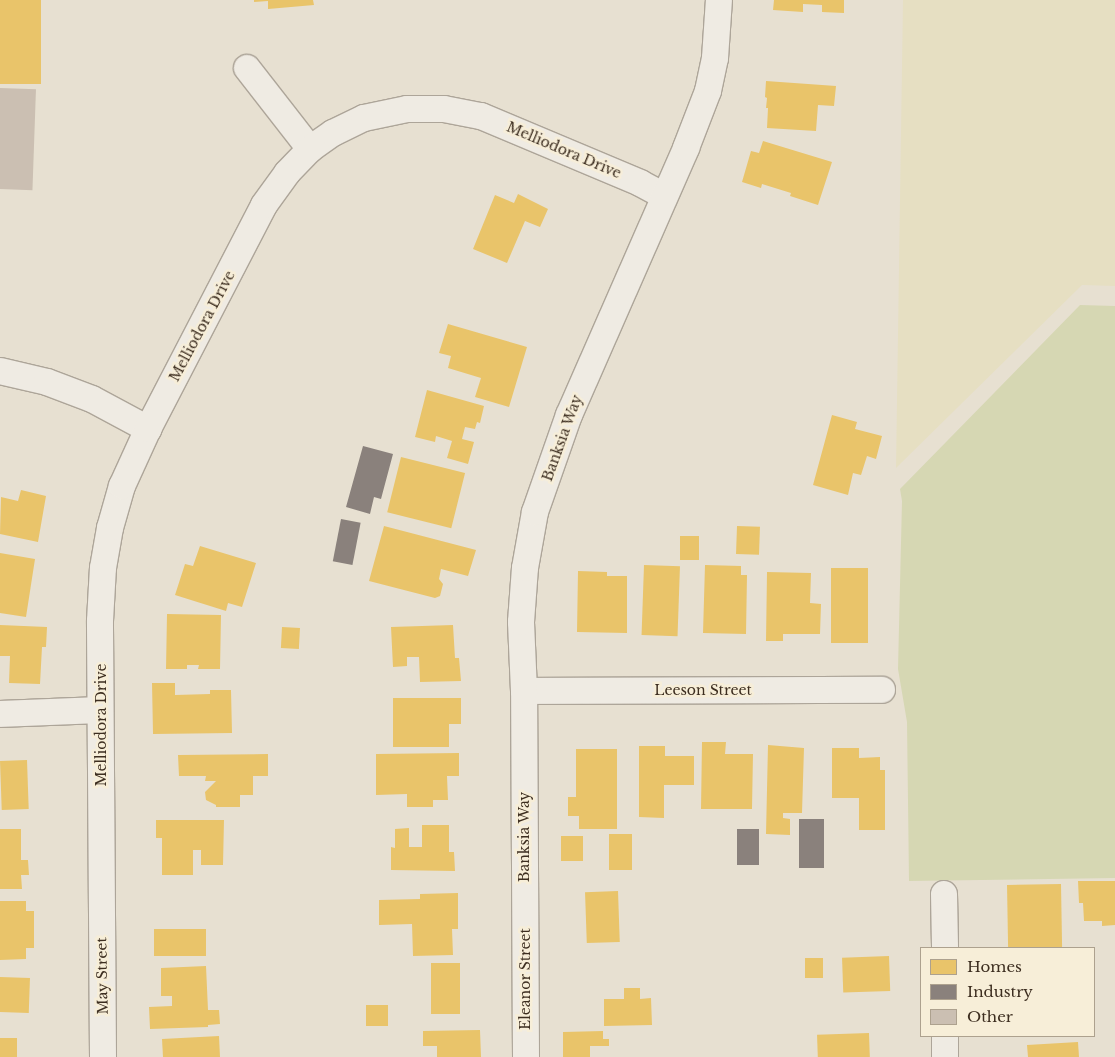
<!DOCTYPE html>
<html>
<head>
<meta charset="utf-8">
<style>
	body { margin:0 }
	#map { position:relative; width:1115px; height:1057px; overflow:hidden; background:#e7e0d1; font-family:"Libre Baskerville",serif }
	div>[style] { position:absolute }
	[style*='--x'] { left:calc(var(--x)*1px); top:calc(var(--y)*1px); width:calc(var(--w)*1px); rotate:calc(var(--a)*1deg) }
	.farmland>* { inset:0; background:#e6dfc2 }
	.green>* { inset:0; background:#d6d7b3 }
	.homes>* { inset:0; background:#e9c46a; transform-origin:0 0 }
	.industry>* { inset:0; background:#8a817c; transform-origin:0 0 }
	.building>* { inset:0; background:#cbbfb2; transform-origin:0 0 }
	.roads { filter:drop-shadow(1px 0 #ada599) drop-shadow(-1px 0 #ada599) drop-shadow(0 1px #ada599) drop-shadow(0 -1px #ada599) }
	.minor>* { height:26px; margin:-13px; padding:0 13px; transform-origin:13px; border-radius:13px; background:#efebe3 }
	span { translate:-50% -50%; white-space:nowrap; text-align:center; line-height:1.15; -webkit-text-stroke:5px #f7eed8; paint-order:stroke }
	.street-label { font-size:14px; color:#3d2e20 }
	.legend { position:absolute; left:920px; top:947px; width:175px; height:90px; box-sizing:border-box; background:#f7eed8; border:1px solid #ada18e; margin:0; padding:6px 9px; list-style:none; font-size:15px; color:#3d2e20 }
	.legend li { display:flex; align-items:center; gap:10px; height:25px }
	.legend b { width:25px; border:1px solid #ada18e }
</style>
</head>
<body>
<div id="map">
	<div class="farmland">
		<i style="clip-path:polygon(903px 0,1115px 0,1115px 286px,1082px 285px,896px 468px)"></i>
	</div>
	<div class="green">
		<i style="clip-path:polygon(1080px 305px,1115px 306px,1115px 878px,909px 881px,907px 722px,898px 669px,902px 501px,900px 489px)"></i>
	</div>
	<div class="homes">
		<i style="left:0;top:0;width:41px;height:84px"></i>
		<i style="clip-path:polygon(254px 0,313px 0,314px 5px,268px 9px,268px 1px,254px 2px)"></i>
		<i style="clip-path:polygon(774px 0,844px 0,844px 13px,822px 12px,822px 5px,803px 4px,803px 12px,773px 10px)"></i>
		<i style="clip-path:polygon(766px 81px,836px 86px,834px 106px,818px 105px,816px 131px,767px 128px,768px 108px,766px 108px,767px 98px,765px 97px)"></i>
		<i style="clip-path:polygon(763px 141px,832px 162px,818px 205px,790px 196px,791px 193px,762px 184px,761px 188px,742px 182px,751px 151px,759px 153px)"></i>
		<i style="clip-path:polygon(518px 194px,548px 209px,540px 227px,525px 221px,507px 263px,473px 249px,495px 195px,514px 203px)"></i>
		<i style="clip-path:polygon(448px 324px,527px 347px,509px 407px,475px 397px,481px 378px,448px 368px,451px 356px,439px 353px)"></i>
		<i style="clip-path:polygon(427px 390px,484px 406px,480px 423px,477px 422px,475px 429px,465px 427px,462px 439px,474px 442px,468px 464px,447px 458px,452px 441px,436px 436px,435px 442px,415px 437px)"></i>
		<i style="clip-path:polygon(832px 415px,857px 422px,855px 429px,882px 436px,876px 459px,867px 456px,861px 475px,853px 473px,848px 495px,813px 485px)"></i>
		<i style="left:401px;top:457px;width:66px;height:57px;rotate:14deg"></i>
		<i style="clip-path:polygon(21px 490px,46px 496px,38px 542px,0 534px,1px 497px,18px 501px)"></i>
		<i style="clip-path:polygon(384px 526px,476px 550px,468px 576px,441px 569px,439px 579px,443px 584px,440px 596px,435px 598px,369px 581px)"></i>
		<i style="left:737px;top:526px;width:23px;height:28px;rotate:2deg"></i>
		<i style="left:680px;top:536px;width:19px;height:24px"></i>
		<i style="clip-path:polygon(200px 546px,256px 563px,242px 607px,228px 603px,226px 611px,175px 595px,185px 564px,193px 566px)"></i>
		<i style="clip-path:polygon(0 553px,35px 559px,26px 617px,0 613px)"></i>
		<i style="left:644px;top:565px;width:36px;height:70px;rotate:2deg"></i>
		<i style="clip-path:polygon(705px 565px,741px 566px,741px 575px,747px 575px,746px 634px,703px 633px)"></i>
		<i style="left:831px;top:568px;width:37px;height:75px"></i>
		<i style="clip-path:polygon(578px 571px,607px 572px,607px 576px,627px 576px,627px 633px,577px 632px)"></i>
		<i style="clip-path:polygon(767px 572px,811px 573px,810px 603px,821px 604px,820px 634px,783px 634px,783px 641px,766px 641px)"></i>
		<i style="clip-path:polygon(167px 614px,221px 615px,220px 669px,198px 669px,199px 665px,187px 665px,187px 669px,166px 669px)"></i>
		<i style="clip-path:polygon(0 625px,47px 627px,46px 647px,42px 647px,40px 684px,9px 683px,10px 656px,0 656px)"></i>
		<i style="clip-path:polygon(453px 625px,455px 658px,459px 658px,461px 681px,420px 682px,419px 657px,407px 657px,407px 666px,393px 667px,391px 627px)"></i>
		<i style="left:282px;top:627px;width:18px;height:21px;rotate:3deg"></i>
		<i style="clip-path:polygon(152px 683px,175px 683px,175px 695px,210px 694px,210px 690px,231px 690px,232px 733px,153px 734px)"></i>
		<i style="clip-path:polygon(393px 698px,461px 698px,461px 724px,449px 724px,449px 747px,393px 747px)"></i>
		<i style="clip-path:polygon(702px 742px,726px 742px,725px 754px,753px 754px,752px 809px,701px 809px)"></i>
		<i style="clip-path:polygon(768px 745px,804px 748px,802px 813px,783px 813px,783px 818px,790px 819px,790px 835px,766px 834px)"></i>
		<i style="clip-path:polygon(639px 746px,665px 746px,665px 756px,694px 756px,694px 785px,664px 785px,664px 818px,639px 817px)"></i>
		<i style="clip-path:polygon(832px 748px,859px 748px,859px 758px,880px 757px,880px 770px,885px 770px,885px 830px,859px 830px,859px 798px,832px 798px)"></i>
		<i style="clip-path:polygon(576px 749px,617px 749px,617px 829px,579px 829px,579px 816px,568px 816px,568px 797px,576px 797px)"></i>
		<i style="clip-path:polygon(459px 753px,459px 776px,447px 776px,448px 800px,433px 800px,433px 807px,407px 807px,407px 794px,376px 795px,376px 754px)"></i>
		<i style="clip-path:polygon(268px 754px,268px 776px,253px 776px,253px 795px,240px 795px,240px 807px,216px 807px,216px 805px,206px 800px,205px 792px,216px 781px,205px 781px,206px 776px,179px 776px,178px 755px)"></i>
		<i style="left:27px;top:760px;width:49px;height:27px;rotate:88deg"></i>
		<i style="clip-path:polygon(156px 820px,224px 820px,223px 865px,201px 865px,201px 850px,193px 850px,193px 875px,162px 875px,162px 838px,156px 838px)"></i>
		<i style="clip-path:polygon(422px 825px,449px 825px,449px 852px,454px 852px,455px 871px,391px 870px,391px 847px,395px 848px,395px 829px,409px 828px,409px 847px,422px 847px)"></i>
		<i style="clip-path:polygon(0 829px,21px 829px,21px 860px,28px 860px,29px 875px,21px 875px,22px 889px,0 889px)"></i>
		<i style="left:609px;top:834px;width:23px;height:36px"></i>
		<i style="left:561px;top:836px;width:22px;height:25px"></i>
		<i style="clip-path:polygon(1078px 881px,1115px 881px,1115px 925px,1102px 926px,1102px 921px,1084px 921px,1083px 903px,1079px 903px)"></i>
		<i style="left:1061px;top:884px;width:64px;height:54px;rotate:89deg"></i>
		<i style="left:618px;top:891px;width:51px;height:33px;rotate:88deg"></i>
		<i style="clip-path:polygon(458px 893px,458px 929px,452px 929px,453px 955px,413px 956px,412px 924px,379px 925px,379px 900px,420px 899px,420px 894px)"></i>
		<i style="clip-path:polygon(0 901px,26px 901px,26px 911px,34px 911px,34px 948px,26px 948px,26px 959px,0 960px)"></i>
		<i style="left:154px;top:929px;width:52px;height:27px"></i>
		<i style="left:889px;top:956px;width:35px;height:47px;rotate:88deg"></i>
		<i style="left:805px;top:958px;width:18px;height:20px"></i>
		<i style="left:431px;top:963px;width:29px;height:51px"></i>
		<i style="clip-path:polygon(206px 966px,208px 1010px,219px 1010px,220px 1024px,208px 1025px,208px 1027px,150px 1029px,149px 1007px,172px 1006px,172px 996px,161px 996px,161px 968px)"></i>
		<i style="left:0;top:977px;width:30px;height:35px;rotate:2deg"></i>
		<i style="clip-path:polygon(624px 988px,640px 988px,640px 999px,651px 998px,652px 1025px,604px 1026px,604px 999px,624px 999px)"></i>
		<i style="left:366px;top:1005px;width:22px;height:21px"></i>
		<i style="clip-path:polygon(480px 1030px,481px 1057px,437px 1057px,437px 1046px,423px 1046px,423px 1031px)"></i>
		<i style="clip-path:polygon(603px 1031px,603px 1039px,609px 1039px,609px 1046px,590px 1046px,590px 1057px,563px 1057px,563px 1032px)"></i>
		<i style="left:869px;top:1033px;width:24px;height:52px;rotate:88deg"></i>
		<i style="clip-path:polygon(219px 1036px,220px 1057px,163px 1057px,162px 1039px)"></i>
		<i style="left:0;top:1038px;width:17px;height:19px"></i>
		<i style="clip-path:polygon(1078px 1042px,1079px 1057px,1028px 1057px,1027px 1045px)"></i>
	</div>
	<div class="industry">
		<i style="clip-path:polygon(363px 446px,393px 454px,381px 499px,374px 497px,370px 514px,346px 507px)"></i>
		<i style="left:341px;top:519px;width:20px;height:43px;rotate:11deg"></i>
		<i style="left:799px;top:819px;width:25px;height:49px"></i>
		<i style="left:737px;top:829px;width:22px;height:36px"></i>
	</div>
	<div class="building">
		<i style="left:0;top:88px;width:36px;height:101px;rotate:2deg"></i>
	</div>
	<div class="roads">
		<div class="minor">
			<i style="--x:247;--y:68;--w:103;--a:52.1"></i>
			<i style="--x:0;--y:371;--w:48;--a:13.2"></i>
			<i style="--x:47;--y:382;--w:48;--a:20.7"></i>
			<i style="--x:92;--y:399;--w:64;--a:28.2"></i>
			<i style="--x:524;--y:691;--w:358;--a:-0.2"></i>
			<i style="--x:0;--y:714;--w:100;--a:-2.3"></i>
			<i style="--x:944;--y:894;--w:54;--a:88.9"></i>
			<i style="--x:945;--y:1036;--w:21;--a:90"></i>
			<i style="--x:103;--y:1057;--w:436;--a:-90.4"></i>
			<i style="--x:100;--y:621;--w:53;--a:-86.8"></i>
			<i style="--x:103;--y:568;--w:41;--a:-80.1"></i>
			<i style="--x:110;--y:528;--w:44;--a:-74.1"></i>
			<i style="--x:122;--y:486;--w:63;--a:-65.5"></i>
			<i style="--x:148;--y:429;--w:252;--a:-62.6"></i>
			<i style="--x:264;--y:205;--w:39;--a:-54"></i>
			<i style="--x:287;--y:173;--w:33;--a:-46"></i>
			<i style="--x:310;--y:149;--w:28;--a:-35"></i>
			<i style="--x:333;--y:133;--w:34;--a:-26"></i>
			<i style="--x:364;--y:118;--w:44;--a:-11.8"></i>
			<i style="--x:407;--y:109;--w:37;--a:0"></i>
			<i style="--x:444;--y:109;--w:38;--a:11"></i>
			<i style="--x:481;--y:116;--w:173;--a:22.8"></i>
			<i style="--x:640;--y:183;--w:27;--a:28"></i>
			<i style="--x:526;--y:1057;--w:366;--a:-90.3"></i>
			<i style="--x:524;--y:691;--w:69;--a:-92.5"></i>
			<i style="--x:521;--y:622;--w:54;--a:-85.8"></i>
			<i style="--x:525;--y:568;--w:57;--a:-79.9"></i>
			<i style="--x:535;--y:512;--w:103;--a:-70.7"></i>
			<i style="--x:569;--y:415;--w:292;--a:-66.3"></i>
			<i style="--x:686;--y:148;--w:61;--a:-68.9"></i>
			<i style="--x:708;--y:91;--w:34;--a:-78"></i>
			<i style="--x:715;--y:58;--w:58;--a:-86.1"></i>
		</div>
	</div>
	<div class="street-label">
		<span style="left:564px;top:150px;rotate:23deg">Melliodora Drive</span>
		<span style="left:202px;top:326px;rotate:-62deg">Melliodora Drive</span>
		<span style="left:562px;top:438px;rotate:-70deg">Banksia Way</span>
		<span style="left:703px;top:690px">Leeson Street</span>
		<span style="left:101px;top:725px;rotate:-90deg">Melliodora Drive</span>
		<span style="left:524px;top:837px;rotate:-90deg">Banksia Way</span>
		<span style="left:102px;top:976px;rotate:-91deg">May Street</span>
		<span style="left:525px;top:979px;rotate:-90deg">Eleanor Street</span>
	</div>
	<ul class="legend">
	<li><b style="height:14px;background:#e9c46a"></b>Homes</li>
	<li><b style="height:14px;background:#8a817c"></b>Industry</li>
	<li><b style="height:14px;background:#cbbfb2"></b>Other</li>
	</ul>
</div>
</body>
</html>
